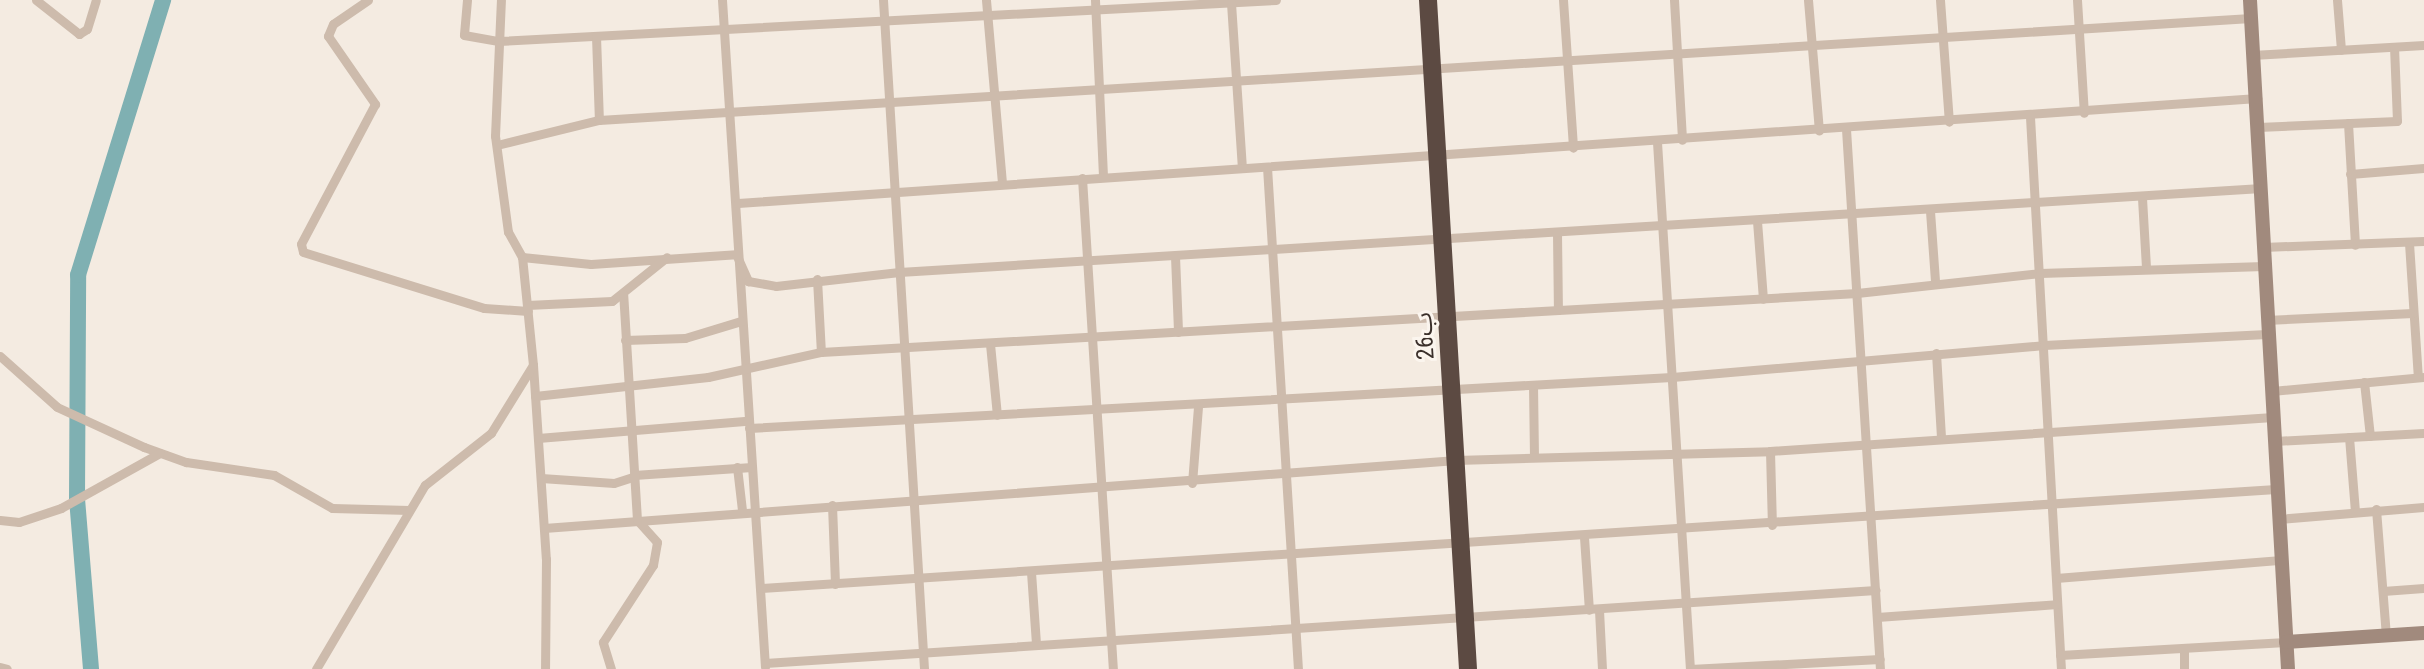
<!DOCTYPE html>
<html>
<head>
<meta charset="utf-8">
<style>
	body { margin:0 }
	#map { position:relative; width:2424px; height:669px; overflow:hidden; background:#f4ebe1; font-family:"Roboto Condensed","Noto Sans Arabic",sans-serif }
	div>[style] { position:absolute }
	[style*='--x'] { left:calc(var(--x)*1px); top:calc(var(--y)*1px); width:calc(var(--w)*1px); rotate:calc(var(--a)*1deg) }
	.river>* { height:16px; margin:-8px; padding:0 8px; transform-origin:8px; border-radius:8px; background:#7fb0b2 }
	.street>* { height:9px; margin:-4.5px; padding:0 4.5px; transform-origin:4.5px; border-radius:4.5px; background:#cdbbac }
	.secondary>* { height:14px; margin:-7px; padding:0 7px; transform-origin:7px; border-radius:7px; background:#a18a7d }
	.highway>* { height:18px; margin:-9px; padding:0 9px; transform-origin:9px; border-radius:9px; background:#5c4a42 }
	span { translate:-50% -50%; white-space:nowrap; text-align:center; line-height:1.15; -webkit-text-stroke:6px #fbf5ee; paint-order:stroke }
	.street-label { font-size:24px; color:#3b302b }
</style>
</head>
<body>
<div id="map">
	<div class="river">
		<i style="--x:91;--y:669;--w:171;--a:-94.7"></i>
		<i style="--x:77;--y:499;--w:224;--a:-89.7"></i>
		<i style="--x:78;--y:275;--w:288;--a:-72.8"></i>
	</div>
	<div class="street">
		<i style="--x:36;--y:0;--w:55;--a:38.3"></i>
		<i style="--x:79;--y:34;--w:9;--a:-32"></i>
		<i style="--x:87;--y:29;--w:30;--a:-73"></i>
		<i style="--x:368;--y:0;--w:42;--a:145.6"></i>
		<i style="--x:333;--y:24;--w:13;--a:113"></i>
		<i style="--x:328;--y:36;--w:83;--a:55.3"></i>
		<i style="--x:375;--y:104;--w:158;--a:117.9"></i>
		<i style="--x:301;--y:244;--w:8;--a:76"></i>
		<i style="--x:303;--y:252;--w:189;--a:17.2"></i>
		<i style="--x:484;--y:308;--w:44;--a:3.9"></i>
		<i style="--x:467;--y:0;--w:35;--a:95"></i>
		<i style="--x:464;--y:35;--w:35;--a:10"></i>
		<i style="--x:498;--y:41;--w:779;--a:-3.02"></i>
		<i style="--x:722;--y:0;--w:668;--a:86.31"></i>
		<i style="--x:883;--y:0;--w:670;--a:86.49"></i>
		<i style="--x:986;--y:0;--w:183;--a:85"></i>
		<i style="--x:1095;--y:0;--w:176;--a:87.4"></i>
		<i style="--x:1563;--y:0;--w:148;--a:86.1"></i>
		<i style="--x:1674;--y:0;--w:140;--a:86.7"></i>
		<i style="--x:1808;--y:0;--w:131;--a:85.2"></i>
		<i style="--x:1940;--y:0;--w:122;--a:85.8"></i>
		<i style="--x:2077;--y:0;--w:113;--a:86.5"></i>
		<i style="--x:2337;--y:0;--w:50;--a:85.4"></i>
		<i style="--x:1231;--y:3;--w:165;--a:86.2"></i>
		<i style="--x:596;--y:36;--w:84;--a:88"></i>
		<i style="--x:2252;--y:55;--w:172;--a:-3.3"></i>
		<i style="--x:2030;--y:117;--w:553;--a:86.79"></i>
		<i style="--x:2348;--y:123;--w:122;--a:86.7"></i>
		<i style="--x:2258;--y:127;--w:139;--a:-2.5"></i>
		<i style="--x:2397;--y:121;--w:74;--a:-92.3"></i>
		<i style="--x:1846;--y:129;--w:541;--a:86.4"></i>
		<i style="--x:1657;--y:142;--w:528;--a:86.42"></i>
		<i style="--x:497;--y:145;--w:105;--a:-13.8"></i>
		<i style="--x:599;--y:120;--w:1655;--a:-3.53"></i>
		<i style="--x:1267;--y:167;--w:503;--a:86.47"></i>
		<i style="--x:2350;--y:174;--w:74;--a:-4.6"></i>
		<i style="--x:1082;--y:178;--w:492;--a:86.4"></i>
		<i style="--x:2142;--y:198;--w:70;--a:86.7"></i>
		<i style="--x:738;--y:203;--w:1523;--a:-3.95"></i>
		<i style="--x:1930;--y:211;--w:69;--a:85.9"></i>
		<i style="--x:1757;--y:221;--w:78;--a:85.6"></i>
		<i style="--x:1557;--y:233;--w:77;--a:89.3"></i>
		<i style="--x:2409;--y:243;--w:134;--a:86.2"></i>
		<i style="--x:2263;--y:247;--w:161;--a:-2.1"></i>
		<i style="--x:1175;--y:256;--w:76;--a:87.7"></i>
		<i style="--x:522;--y:257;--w:69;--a:5.8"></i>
		<i style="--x:591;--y:264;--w:145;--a:-3.9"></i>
		<i style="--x:736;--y:254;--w:30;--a:66"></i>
		<i style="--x:748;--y:281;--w:28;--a:10"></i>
		<i style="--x:776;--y:286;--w:124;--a:-6.5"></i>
		<i style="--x:899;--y:272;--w:1365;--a:-3.53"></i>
		<i style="--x:817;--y:279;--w:73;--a:86.9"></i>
		<i style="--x:527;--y:305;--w:85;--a:-2.7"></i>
		<i style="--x:612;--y:301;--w:70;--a:-38.7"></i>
		<i style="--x:2266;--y:320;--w:147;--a:-2.7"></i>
		<i style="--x:625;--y:340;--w:60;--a:-1.9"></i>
		<i style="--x:685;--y:338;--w:59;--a:-16.9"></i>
		<i style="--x:990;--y:344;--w:71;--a:84.4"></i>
		<i style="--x:1936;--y:353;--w:84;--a:86.6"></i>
		<i style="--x:0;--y:356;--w:76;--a:41.8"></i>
		<i style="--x:57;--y:407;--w:96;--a:24.7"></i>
		<i style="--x:144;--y:447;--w:45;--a:19.7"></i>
		<i style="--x:186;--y:462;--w:89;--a:8.4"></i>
		<i style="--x:274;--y:475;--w:67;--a:29.6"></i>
		<i style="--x:332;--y:508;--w:77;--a:1.5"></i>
		<i style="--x:533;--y:365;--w:194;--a:86.2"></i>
		<i style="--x:546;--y:559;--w:110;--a:90.5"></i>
		<i style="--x:2364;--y:382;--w:54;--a:83.7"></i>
		<i style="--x:1533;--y:385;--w:70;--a:89.2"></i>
		<i style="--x:2272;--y:391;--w:153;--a:-5.3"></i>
		<i style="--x:535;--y:396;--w:174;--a:-6.3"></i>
		<i style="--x:708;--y:377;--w:116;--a:-12.5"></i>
		<i style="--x:821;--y:352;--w:1038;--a:-3.26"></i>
		<i style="--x:1857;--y:293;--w:184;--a:-6.2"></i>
		<i style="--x:2040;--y:273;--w:224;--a:-1.8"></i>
		<i style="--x:749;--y:428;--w:924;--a:-3.16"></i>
		<i style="--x:1672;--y:377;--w:373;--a:-4.9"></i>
		<i style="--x:2044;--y:345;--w:223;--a:-2.8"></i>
		<i style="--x:2349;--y:437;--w:74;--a:85.4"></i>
		<i style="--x:538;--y:438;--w:210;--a:-4.7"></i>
		<i style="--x:2275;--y:441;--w:149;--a:-3.1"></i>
		<i style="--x:1770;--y:451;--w:74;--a:88.5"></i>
		<i style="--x:737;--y:467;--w:43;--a:83.4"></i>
		<i style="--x:634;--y:475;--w:118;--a:-3.9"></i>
		<i style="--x:541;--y:478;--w:73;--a:3.9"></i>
		<i style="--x:614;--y:483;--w:22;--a:-18"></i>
		<i style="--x:1192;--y:483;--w:77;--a:-85.5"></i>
		<i style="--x:832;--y:505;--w:79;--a:87.8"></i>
		<i style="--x:2376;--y:509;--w:127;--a:85.5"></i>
		<i style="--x:2278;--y:519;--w:146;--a:-4.7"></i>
		<i style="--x:0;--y:520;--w:19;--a:6"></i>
		<i style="--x:19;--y:522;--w:44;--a:-18.4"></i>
		<i style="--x:61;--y:508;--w:113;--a:-29.1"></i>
		<i style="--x:544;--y:528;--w:915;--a:-4.26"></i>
		<i style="--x:1456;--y:460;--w:314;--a:-1.6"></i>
		<i style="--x:1770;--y:451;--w:504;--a:-3.87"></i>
		<i style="--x:1584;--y:537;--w:73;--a:86.1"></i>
		<i style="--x:1031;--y:572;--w:72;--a:86"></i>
		<i style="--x:2056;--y:578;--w:226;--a:-4.6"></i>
		<i style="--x:760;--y:588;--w:1519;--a:-3.74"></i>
		<i style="--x:2383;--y:591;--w:41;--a:-4.2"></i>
		<i style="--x:1599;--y:610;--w:59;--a:87.1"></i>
		<i style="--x:1877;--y:617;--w:180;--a:-4.1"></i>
		<i style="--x:2184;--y:649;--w:20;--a:90"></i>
		<i style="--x:2060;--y:655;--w:226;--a:-3.3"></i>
		<i style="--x:765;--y:663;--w:1113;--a:-3.76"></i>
		<i style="--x:0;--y:667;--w:7;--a:16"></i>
		<i style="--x:316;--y:669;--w:214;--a:-59.4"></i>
		<i style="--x:425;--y:485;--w:84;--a:-38.2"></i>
		<i style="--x:491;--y:433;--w:80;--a:-58.3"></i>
		<i style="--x:533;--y:365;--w:109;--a:-95.8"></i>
		<i style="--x:522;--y:257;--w:29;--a:-119"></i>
		<i style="--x:508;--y:232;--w:97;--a:-97.7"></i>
		<i style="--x:495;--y:136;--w:136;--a:-87.5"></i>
		<i style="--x:611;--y:669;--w:28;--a:-107"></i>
		<i style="--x:603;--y:642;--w:92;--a:-57"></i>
		<i style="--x:653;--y:565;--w:23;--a:-80"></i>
		<i style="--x:657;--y:542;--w:30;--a:-132"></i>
		<i style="--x:637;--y:520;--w:226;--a:-93.5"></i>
		<i style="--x:1690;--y:669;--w:190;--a:-3"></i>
	</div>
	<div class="secondary">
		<i style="--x:2250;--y:0;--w:670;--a:86.75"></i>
		<i style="--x:2286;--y:642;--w:138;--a:-3.7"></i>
	</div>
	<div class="highway">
		<i style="--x:1428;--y:0;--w:670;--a:86.58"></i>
	</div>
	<div class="street-label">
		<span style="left:1425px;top:336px;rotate:-94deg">26ب</span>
	</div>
</div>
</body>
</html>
